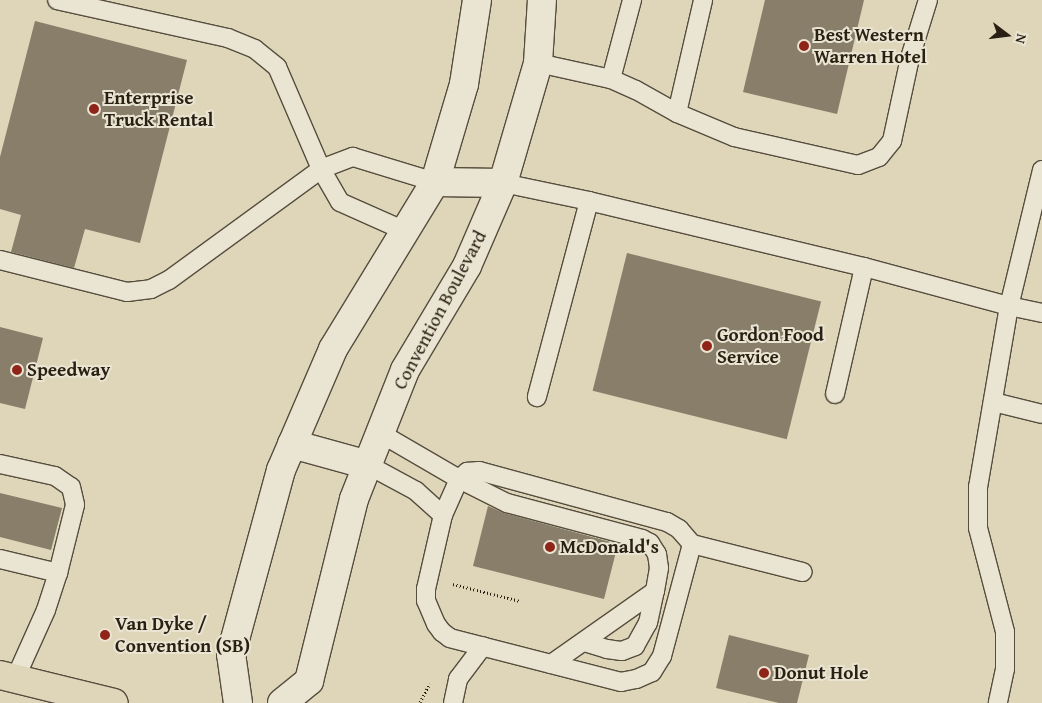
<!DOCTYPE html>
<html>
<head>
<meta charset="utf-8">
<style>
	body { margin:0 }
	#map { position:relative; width:1042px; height:703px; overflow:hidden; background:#dfd6ba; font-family:"Gentium Book Plus",serif }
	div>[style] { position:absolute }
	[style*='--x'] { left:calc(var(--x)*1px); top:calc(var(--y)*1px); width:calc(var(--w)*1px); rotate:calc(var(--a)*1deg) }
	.building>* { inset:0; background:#887e6a; transform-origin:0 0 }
	.path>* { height:3px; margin-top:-1.5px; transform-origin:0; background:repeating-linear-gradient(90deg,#291f13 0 1px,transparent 0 3.5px) }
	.roads { filter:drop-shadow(1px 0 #564d3d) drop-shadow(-1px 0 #564d3d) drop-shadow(0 1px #564d3d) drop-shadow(0 -1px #564d3d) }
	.service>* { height:18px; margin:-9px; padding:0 9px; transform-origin:9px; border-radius:9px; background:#eae4d2 }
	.minor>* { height:28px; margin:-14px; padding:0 14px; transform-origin:14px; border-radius:14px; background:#eae4d2 }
	.primary>* { height:28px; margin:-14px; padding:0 14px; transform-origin:14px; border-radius:14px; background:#dfd6ba }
	.dots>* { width:14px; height:14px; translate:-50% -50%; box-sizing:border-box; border:2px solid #eae4d2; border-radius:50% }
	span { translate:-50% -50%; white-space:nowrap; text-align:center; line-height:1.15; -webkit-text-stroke:4px #eae4d2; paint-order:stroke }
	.poi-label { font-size:19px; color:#291f13; font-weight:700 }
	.left { translate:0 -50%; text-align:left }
	.street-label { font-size:19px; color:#291f13 }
	.north { position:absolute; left:982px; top:10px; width:50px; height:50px; -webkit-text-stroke:4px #eae4d2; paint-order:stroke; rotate:105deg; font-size:14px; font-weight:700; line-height:20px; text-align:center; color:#291f13 }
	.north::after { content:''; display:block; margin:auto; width:18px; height:22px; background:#291f13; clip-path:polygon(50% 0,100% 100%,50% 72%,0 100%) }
</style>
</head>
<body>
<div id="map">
	<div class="building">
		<i style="clip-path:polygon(765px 0,864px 0,837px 114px,743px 92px)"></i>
		<i style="clip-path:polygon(35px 21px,187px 60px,140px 243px,85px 229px,74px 268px,11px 252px,21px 215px,0 209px,0 157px)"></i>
		<i style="left:627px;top:253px;width:200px;height:142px;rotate:14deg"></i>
		<i style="clip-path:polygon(0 327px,43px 338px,25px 409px,0 403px)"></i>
		<i style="clip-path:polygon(0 493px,62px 508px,51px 550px,0 537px)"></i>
		<i style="clip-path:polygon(488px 506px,504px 513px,618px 544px,604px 599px,473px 566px)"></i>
		<i style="clip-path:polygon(729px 635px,809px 655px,797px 703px,779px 703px,716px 688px)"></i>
	</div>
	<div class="path">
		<i style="--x:453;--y:584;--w:69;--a:14.2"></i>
		<i style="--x:420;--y:702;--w:21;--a:-62"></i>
	</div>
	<div class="roads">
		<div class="service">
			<i style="--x:538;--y:63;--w:75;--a:12.4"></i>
			<i style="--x:611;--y:79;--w:27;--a:24"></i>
			<i style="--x:636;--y:90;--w:47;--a:29.3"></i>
			<i style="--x:677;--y:113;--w:62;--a:22.8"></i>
			<i style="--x:734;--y:137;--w:127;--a:12.7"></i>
			<i style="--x:858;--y:165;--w:22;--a:-21"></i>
			<i style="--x:879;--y:157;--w:21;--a:-51"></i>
			<i style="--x:892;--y:141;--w:85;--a:-77.8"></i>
			<i style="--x:910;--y:58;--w:61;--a:-72.8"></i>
			<i style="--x:611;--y:79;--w:82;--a:-75.1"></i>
			<i style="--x:677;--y:113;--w:116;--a:-77"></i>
			<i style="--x:1042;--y:170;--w:140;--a:103.6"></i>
			<i style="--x:1009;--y:306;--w:34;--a:12"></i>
			<i style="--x:503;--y:183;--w:88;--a:11.8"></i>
			<i style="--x:589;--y:201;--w:203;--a:104.9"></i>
			<i style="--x:589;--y:201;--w:283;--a:13.5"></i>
			<i style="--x:864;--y:267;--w:150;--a:15.1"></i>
			<i style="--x:1009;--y:306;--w:184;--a:99.7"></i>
			<i style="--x:978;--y:487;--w:41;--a:90"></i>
			<i style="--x:978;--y:528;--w:107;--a:75.4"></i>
			<i style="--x:1005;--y:632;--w:37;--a:90"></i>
			<i style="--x:1005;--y:669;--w:35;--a:102"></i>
			<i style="--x:405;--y:231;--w:71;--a:-156"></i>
			<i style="--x:340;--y:202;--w:38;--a:-120"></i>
			<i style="--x:321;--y:169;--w:34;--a:-21"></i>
			<i style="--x:353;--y:157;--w:86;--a:17"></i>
			<i style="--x:0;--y:260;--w:131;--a:14.1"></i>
			<i style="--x:127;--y:292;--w:24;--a:-7"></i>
			<i style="--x:151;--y:289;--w:20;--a:-27"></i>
			<i style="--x:169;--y:280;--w:188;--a:-36.1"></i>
			<i style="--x:321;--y:169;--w:111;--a:-113.3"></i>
			<i style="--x:277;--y:67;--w:28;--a:-141"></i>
			<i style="--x:255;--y:49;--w:29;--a:-158"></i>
			<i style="--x:228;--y:38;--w:175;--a:-167.5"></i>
			<i style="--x:835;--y:394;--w:130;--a:-77.1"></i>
			<i style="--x:993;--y:402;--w:50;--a:13.8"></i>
			<i style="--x:380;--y:433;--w:91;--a:30.2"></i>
			<i style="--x:459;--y:479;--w:54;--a:26.6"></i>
			<i style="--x:507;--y:503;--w:140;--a:14.9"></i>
			<i style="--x:642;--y:539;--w:9;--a:27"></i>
			<i style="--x:650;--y:543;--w:13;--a:58"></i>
			<i style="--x:657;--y:554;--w:14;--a:82"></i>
			<i style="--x:659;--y:568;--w:23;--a:100"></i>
			<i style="--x:655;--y:591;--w:127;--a:144.9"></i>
			<i style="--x:0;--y:464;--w:56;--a:12.3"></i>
			<i style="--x:55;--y:476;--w:19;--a:35"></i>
			<i style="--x:71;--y:487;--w:18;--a:77"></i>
			<i style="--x:75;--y:505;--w:70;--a:104"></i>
			<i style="--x:58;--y:573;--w:39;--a:108"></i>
			<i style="--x:46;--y:610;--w:76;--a:114.2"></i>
			<i style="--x:368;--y:465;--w:55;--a:28.4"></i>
			<i style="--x:416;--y:491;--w:36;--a:42"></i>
			<i style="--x:479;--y:471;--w:195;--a:15.2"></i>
			<i style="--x:667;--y:522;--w:14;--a:30"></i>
			<i style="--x:679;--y:529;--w:20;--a:49"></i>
			<i style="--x:692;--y:544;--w:116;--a:105"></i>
			<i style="--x:662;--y:656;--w:19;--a:122"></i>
			<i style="--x:652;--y:672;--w:17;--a:156"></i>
			<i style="--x:636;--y:679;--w:15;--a:169"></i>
			<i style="--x:621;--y:682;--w:177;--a:-165.6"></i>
			<i style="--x:450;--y:638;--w:10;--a:-143"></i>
			<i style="--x:442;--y:632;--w:10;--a:-127"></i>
			<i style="--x:436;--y:624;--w:25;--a:-113"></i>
			<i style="--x:426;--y:601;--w:12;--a:-90"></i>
			<i style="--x:426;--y:589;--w:76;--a:-77.1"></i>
			<i style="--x:443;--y:515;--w:39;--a:-66"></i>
			<i style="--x:459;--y:479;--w:11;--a:-41"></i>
			<i style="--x:467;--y:472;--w:12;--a:-5"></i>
			<i style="--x:692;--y:544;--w:114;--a:14.2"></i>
			<i style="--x:0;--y:559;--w:60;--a:13.6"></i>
			<i style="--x:584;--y:642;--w:24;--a:17"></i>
			<i style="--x:607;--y:649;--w:15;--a:8"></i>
			<i style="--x:622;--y:651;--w:14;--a:-21"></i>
			<i style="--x:635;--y:646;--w:26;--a:-61"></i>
			<i style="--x:648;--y:623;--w:33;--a:-78"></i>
			<i style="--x:453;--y:703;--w:25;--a:-78"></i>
			<i style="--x:458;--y:679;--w:41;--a:-52.9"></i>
		</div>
		<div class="minor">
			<i style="--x:435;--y:182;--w:68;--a:0.8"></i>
			<i style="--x:292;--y:444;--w:79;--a:15.4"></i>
			<i style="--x:238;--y:703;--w:49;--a:-98.1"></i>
			<i style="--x:231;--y:654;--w:191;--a:-74.8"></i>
			<i style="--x:281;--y:470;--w:132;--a:-66.7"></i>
			<i style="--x:333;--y:349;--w:196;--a:-58.6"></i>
			<i style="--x:435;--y:182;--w:102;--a:-73.5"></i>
			<i style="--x:464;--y:84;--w:85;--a:-81.2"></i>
			<i style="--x:282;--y:703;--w:35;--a:-39"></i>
			<i style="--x:309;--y:681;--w:187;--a:-76.1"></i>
			<i style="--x:354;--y:499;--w:139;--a:-68.4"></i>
			<i style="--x:405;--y:370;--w:121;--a:-59.2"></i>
			<i style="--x:467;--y:266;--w:90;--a:-66.6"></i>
			<i style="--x:503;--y:183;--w:125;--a:-73.7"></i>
			<i style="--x:538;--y:63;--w:63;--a:-86.4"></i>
		</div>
		<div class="primary">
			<i style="--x:0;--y:675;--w:117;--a:13.8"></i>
		</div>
	</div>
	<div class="dots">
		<i style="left:804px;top:46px;background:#8f2418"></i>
		<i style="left:94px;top:109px;background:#8f2418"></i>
		<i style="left:707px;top:346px;background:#8f2418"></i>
		<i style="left:17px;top:370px;background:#8f2418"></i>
		<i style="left:550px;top:547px;background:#8f2418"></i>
		<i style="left:105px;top:635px;background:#8f2418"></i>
		<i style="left:764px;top:673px;background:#8f2418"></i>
	</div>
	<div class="poi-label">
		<span class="left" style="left:814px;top:46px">Best Western<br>Warren Hotel</span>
		<span class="left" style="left:104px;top:109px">Enterprise<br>Truck Rental</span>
		<span class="left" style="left:717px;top:346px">Gordon Food<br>Service</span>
		<span class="left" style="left:27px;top:370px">Speedway</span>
		<span class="left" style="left:560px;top:547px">McDonald's</span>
		<span class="left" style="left:115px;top:635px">Van Dyke /<br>Convention (SB)</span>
		<span class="left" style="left:774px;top:673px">Donut Hole</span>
	</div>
	<div class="street-label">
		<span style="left:440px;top:310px;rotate:-62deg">Convention Boulevard</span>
	</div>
	<div class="north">N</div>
</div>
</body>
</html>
